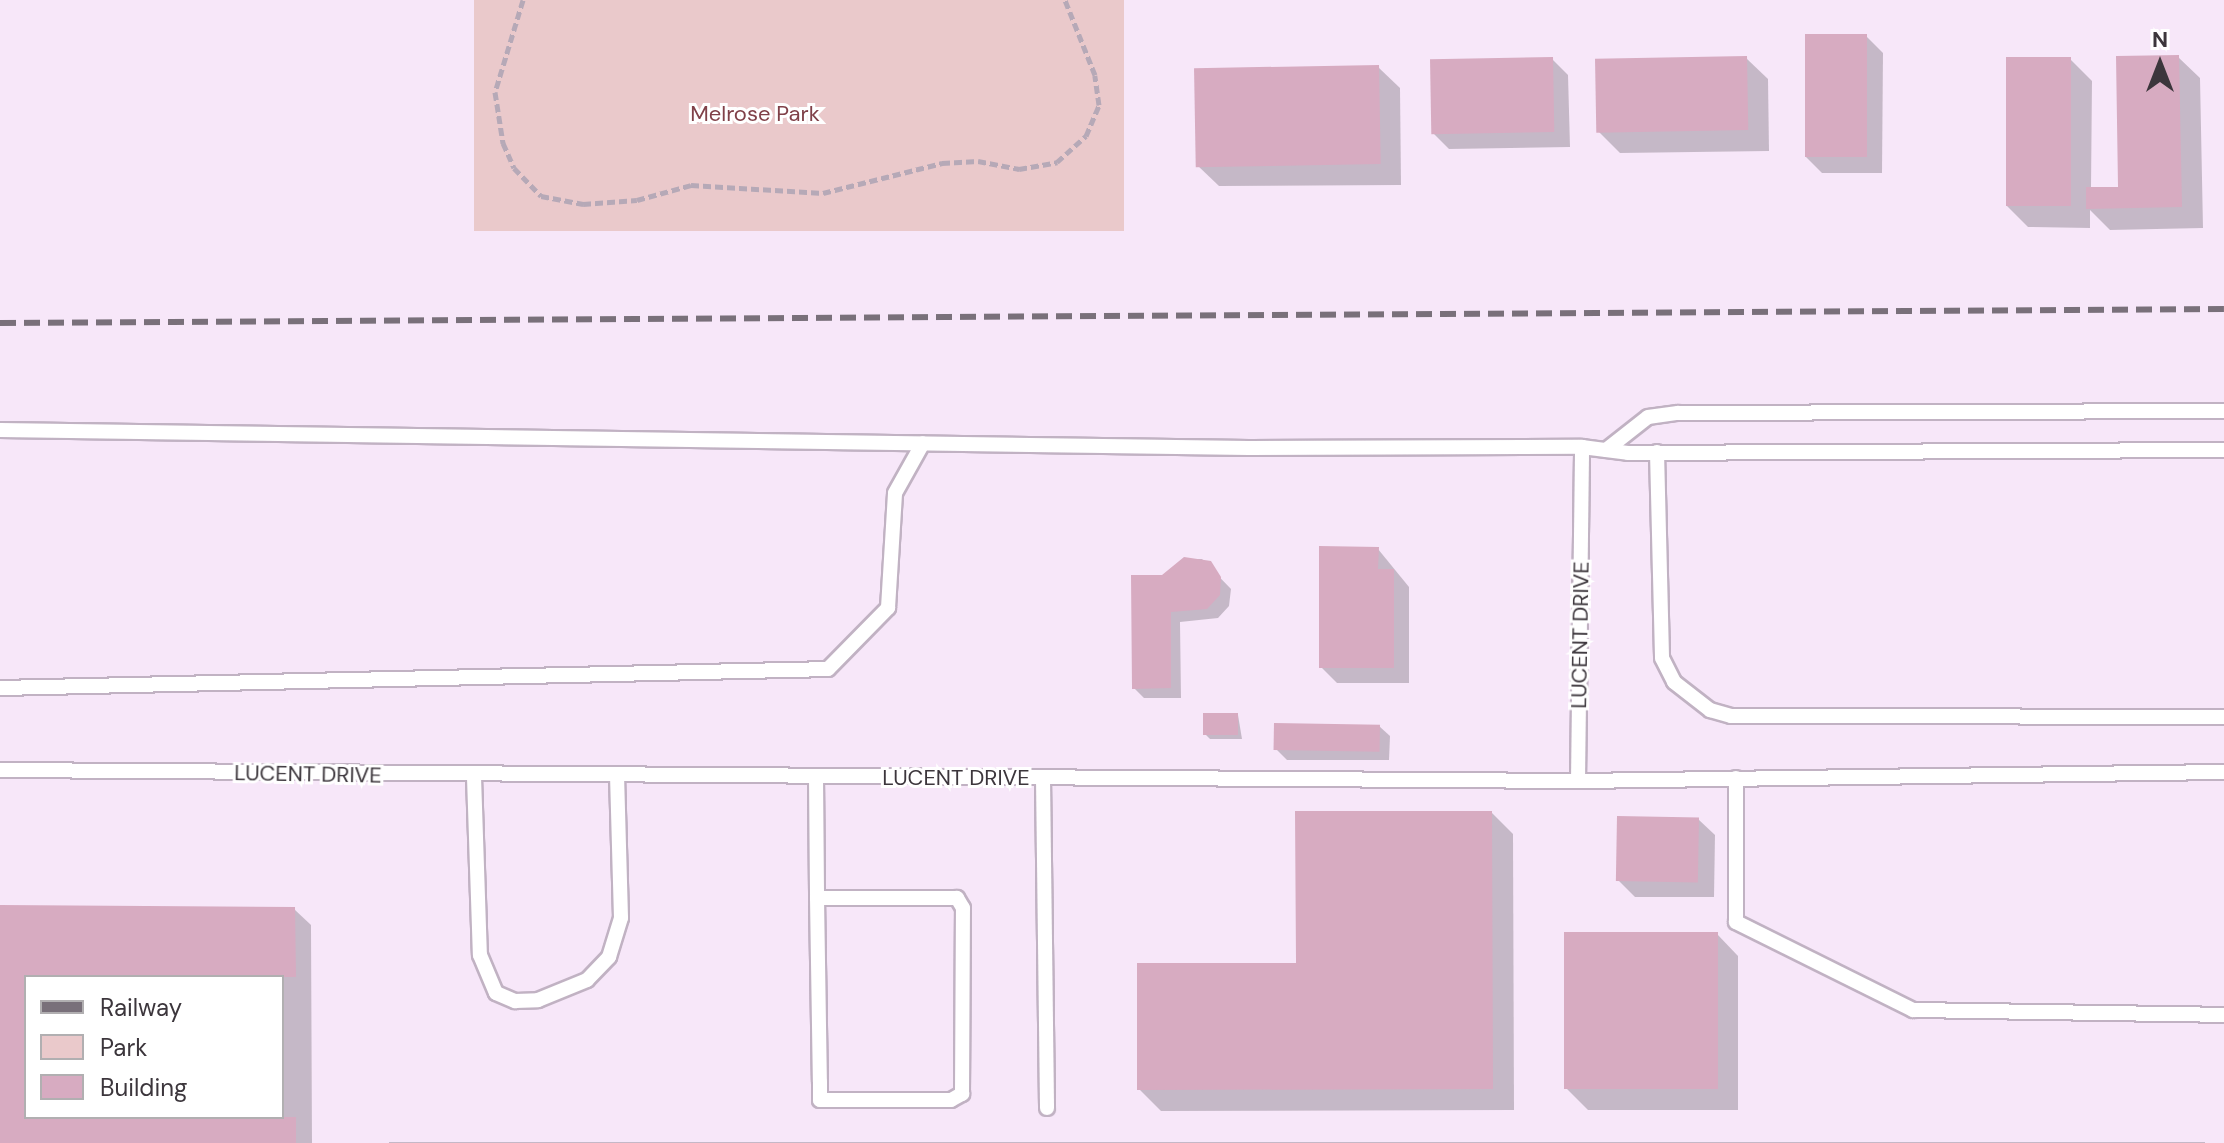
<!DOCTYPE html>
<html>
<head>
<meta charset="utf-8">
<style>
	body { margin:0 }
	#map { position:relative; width:2224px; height:1143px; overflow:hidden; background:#f7e7f9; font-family:"DM Sans",sans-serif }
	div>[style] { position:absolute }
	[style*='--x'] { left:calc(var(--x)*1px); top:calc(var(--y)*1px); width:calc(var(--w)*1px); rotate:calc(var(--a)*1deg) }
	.green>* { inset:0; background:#eac9cb; transform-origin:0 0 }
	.shadow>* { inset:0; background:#0003; transform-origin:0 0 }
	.building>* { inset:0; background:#d7abc1; transform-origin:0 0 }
	.path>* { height:5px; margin-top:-2.5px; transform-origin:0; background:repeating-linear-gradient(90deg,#b6a9b7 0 8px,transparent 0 12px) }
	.roads { filter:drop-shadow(2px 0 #c1b2c3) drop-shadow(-2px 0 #c1b2c3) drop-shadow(0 2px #c1b2c3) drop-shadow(0 -2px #c1b2c3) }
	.service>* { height:14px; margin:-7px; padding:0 7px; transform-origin:7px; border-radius:7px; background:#fff }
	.rail>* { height:6px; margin-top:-3px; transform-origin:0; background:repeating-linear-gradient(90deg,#79707a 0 16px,transparent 0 24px) }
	span { translate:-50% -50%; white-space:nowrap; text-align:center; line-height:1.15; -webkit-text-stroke:6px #fff; paint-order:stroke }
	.park-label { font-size:22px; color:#804149 }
	.street-label { font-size:22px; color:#3c363c }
	.legend { position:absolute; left:24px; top:975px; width:260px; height:144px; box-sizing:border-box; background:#fff; border:2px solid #b1afb1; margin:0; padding:10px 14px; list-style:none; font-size:24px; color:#3c363c }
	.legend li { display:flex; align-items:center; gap:16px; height:40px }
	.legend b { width:40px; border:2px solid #b1afb1 }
	.north { position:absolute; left:2120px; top:24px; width:80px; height:80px; -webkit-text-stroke:6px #fff; paint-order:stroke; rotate:0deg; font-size:22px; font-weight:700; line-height:32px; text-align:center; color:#3c363c }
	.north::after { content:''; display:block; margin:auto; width:28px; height:36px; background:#3c363c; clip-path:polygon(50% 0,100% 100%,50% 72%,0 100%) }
</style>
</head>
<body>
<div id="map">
	<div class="green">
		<i style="left:474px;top:0;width:650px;height:231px"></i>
	</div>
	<div class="shadow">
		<i style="clip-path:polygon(1866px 36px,1883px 53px,1882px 173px,1822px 173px,1805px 156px)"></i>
		<i style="clip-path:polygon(2178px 57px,2200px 78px,2203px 228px,2110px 230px,2090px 210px,2090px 228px,2028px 227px,2006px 205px,2070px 59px,2092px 81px,2091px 189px,2120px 189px)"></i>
		<i style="clip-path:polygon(1746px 58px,1768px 79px,1769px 151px,1620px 153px,1598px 131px)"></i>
		<i style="clip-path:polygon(1552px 59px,1568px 75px,1570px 147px,1449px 149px,1433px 133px)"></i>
		<i style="clip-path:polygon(1378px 67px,1400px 88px,1401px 185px,1219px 186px,1197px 165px)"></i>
		<i style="clip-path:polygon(1378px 549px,1409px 587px,1409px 683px,1337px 683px,1321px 667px)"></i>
		<i style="clip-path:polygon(1185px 559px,1202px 559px,1231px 589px,1229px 606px,1218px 618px,1180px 622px,1181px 698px,1144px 698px,1134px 688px,1163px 577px)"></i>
		<i style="clip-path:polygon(1238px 715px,1242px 739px,1210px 739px,1205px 734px)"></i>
		<i style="clip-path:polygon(1379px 726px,1390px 736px,1389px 760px,1287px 760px,1276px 749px)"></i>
		<i style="clip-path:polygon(1492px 813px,1513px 834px,1514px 1110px,1161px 1111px,1139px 1089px)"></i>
		<i style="clip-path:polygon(1698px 819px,1715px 835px,1714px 897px,1635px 897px,1619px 881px)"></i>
		<i style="clip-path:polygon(evenodd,0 907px,294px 909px,311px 925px,312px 1143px,0 1143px,0 907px,26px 977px,282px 977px,282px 1117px,26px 1117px,26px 977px)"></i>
		<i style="clip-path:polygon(1717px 934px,1738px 956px,1738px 1110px,1588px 1110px,1566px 1088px)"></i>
		<i style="left:389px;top:1142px;width:1816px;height:1px"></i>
	</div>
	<div class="building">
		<i style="left:1805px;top:34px;width:62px;height:123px"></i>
		<i style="clip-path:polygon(2179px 55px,2182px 207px,2086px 209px,2086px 187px,2118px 187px,2116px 56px)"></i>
		<i style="left:1747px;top:56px;width:74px;height:152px;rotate:89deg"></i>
		<i style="left:1553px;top:57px;width:75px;height:123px;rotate:89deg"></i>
		<i style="left:2006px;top:57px;width:65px;height:149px"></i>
		<i style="left:1379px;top:65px;width:99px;height:185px;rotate:89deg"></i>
		<i style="clip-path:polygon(1319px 546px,1379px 547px,1378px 569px,1394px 569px,1394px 668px,1319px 668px)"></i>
		<i style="clip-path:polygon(1184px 557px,1211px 561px,1221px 577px,1220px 595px,1207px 609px,1171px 612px,1171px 688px,1132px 689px,1131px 575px,1162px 575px)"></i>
		<i style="left:1203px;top:713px;width:35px;height:22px"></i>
		<i style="left:1274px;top:723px;width:106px;height:27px;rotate:1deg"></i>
		<i style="clip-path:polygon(1295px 811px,1492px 811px,1493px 1089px,1137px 1090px,1137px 963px,1296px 963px)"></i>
		<i style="left:1617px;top:816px;width:82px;height:65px;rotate:1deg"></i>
		<i style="clip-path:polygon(0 905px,295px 907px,296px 977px,26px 977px,26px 1117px,296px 1117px,296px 1143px,0 1143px)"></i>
		<i style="left:1564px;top:932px;width:154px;height:157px"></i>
	</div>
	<div class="path">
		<i style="--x:523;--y:0;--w:96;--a:106.9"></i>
		<i style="--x:495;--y:92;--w:52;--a:81.1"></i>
		<i style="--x:503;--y:143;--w:27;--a:66"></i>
		<i style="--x:514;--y:168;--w:39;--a:46"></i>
		<i style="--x:541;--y:196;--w:43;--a:10.8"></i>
		<i style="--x:583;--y:204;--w:54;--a:-4.2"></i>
		<i style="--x:637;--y:200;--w:56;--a:-15.5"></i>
		<i style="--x:691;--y:185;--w:132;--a:3.5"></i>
		<i style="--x:823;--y:193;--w:123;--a:-14.1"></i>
		<i style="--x:942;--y:163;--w:36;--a:-3"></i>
		<i style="--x:978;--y:161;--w:42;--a:11"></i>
		<i style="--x:1019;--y:169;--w:39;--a:-10"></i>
		<i style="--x:1057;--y:162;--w:39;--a:-42"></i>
		<i style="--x:1086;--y:136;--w:34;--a:-67"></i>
		<i style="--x:1099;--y:105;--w:30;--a:-98"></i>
		<i style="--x:1095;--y:75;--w:81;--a:-111.8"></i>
	</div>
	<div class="roads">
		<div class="service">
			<i style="--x:0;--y:430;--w:1249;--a:0.83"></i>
			<i style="--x:1249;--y:448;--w:333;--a:-0.2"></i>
			<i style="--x:1582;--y:447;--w:46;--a:7.4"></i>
			<i style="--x:1628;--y:453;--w:596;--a:-0.29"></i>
			<i style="--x:1606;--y:450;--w:53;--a:-38.2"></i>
			<i style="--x:1648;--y:417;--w:30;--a:-8"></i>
			<i style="--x:1678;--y:413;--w:546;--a:-0.21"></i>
			<i style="--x:1657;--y:452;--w:206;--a:88.6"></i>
			<i style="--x:1662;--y:658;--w:27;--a:63"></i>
			<i style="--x:1674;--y:682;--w:46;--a:37.9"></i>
			<i style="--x:1710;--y:710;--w:22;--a:16"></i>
			<i style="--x:1731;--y:716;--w:493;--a:0.1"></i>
			<i style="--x:0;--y:688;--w:828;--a:-1.31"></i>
			<i style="--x:828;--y:669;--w:86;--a:-45.5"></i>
			<i style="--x:888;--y:608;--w:115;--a:-86.5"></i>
			<i style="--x:895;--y:493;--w:57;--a:-60.8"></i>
			<i style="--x:0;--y:770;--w:1578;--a:0.4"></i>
			<i style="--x:1578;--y:781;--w:334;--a:-89.3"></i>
			<i style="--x:474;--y:777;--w:178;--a:88.1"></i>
			<i style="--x:480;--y:955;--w:41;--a:67.2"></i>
			<i style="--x:496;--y:993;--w:21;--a:23"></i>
			<i style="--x:515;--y:1001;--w:23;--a:-2"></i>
			<i style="--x:538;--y:1000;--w:53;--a:-22.2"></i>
			<i style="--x:587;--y:980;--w:32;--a:-46"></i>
			<i style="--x:609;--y:957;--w:41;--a:-72.9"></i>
			<i style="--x:621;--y:918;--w:141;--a:-91.6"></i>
			<i style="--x:816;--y:777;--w:121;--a:89.5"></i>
			<i style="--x:817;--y:898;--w:184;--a:89.1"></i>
			<i style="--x:820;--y:1082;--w:18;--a:90"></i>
			<i style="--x:820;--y:1100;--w:131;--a:0"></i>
			<i style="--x:951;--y:1100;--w:13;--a:-29"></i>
			<i style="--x:962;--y:1094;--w:186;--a:-89.7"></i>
			<i style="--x:963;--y:908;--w:12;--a:-121"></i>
			<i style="--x:957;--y:898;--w:140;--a:180"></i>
			<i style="--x:1043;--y:778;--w:330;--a:89.3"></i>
			<i style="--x:1736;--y:778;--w:144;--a:90"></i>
			<i style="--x:1736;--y:922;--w:198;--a:26.4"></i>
			<i style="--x:1913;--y:1010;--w:311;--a:0.9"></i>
			<i style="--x:1578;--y:781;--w:646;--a:-0.8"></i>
		</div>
	</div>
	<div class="rail">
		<i style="--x:0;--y:323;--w:2224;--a:-0.36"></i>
	</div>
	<div class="park-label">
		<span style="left:755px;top:114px">Melrose Park</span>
	</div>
	<div class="street-label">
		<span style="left:1580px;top:635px;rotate:-89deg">LUCENT DRIVE</span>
		<span style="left:308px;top:774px;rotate:1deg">LUCENT DRIVE</span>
		<span style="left:956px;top:778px">LUCENT DRIVE</span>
	</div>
	<ul class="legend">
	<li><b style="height:10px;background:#79707a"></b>Railway</li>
	<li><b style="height:22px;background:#eac9cb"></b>Park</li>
	<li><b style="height:22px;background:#d7abc1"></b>Building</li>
	</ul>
	<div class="north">N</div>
</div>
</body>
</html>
